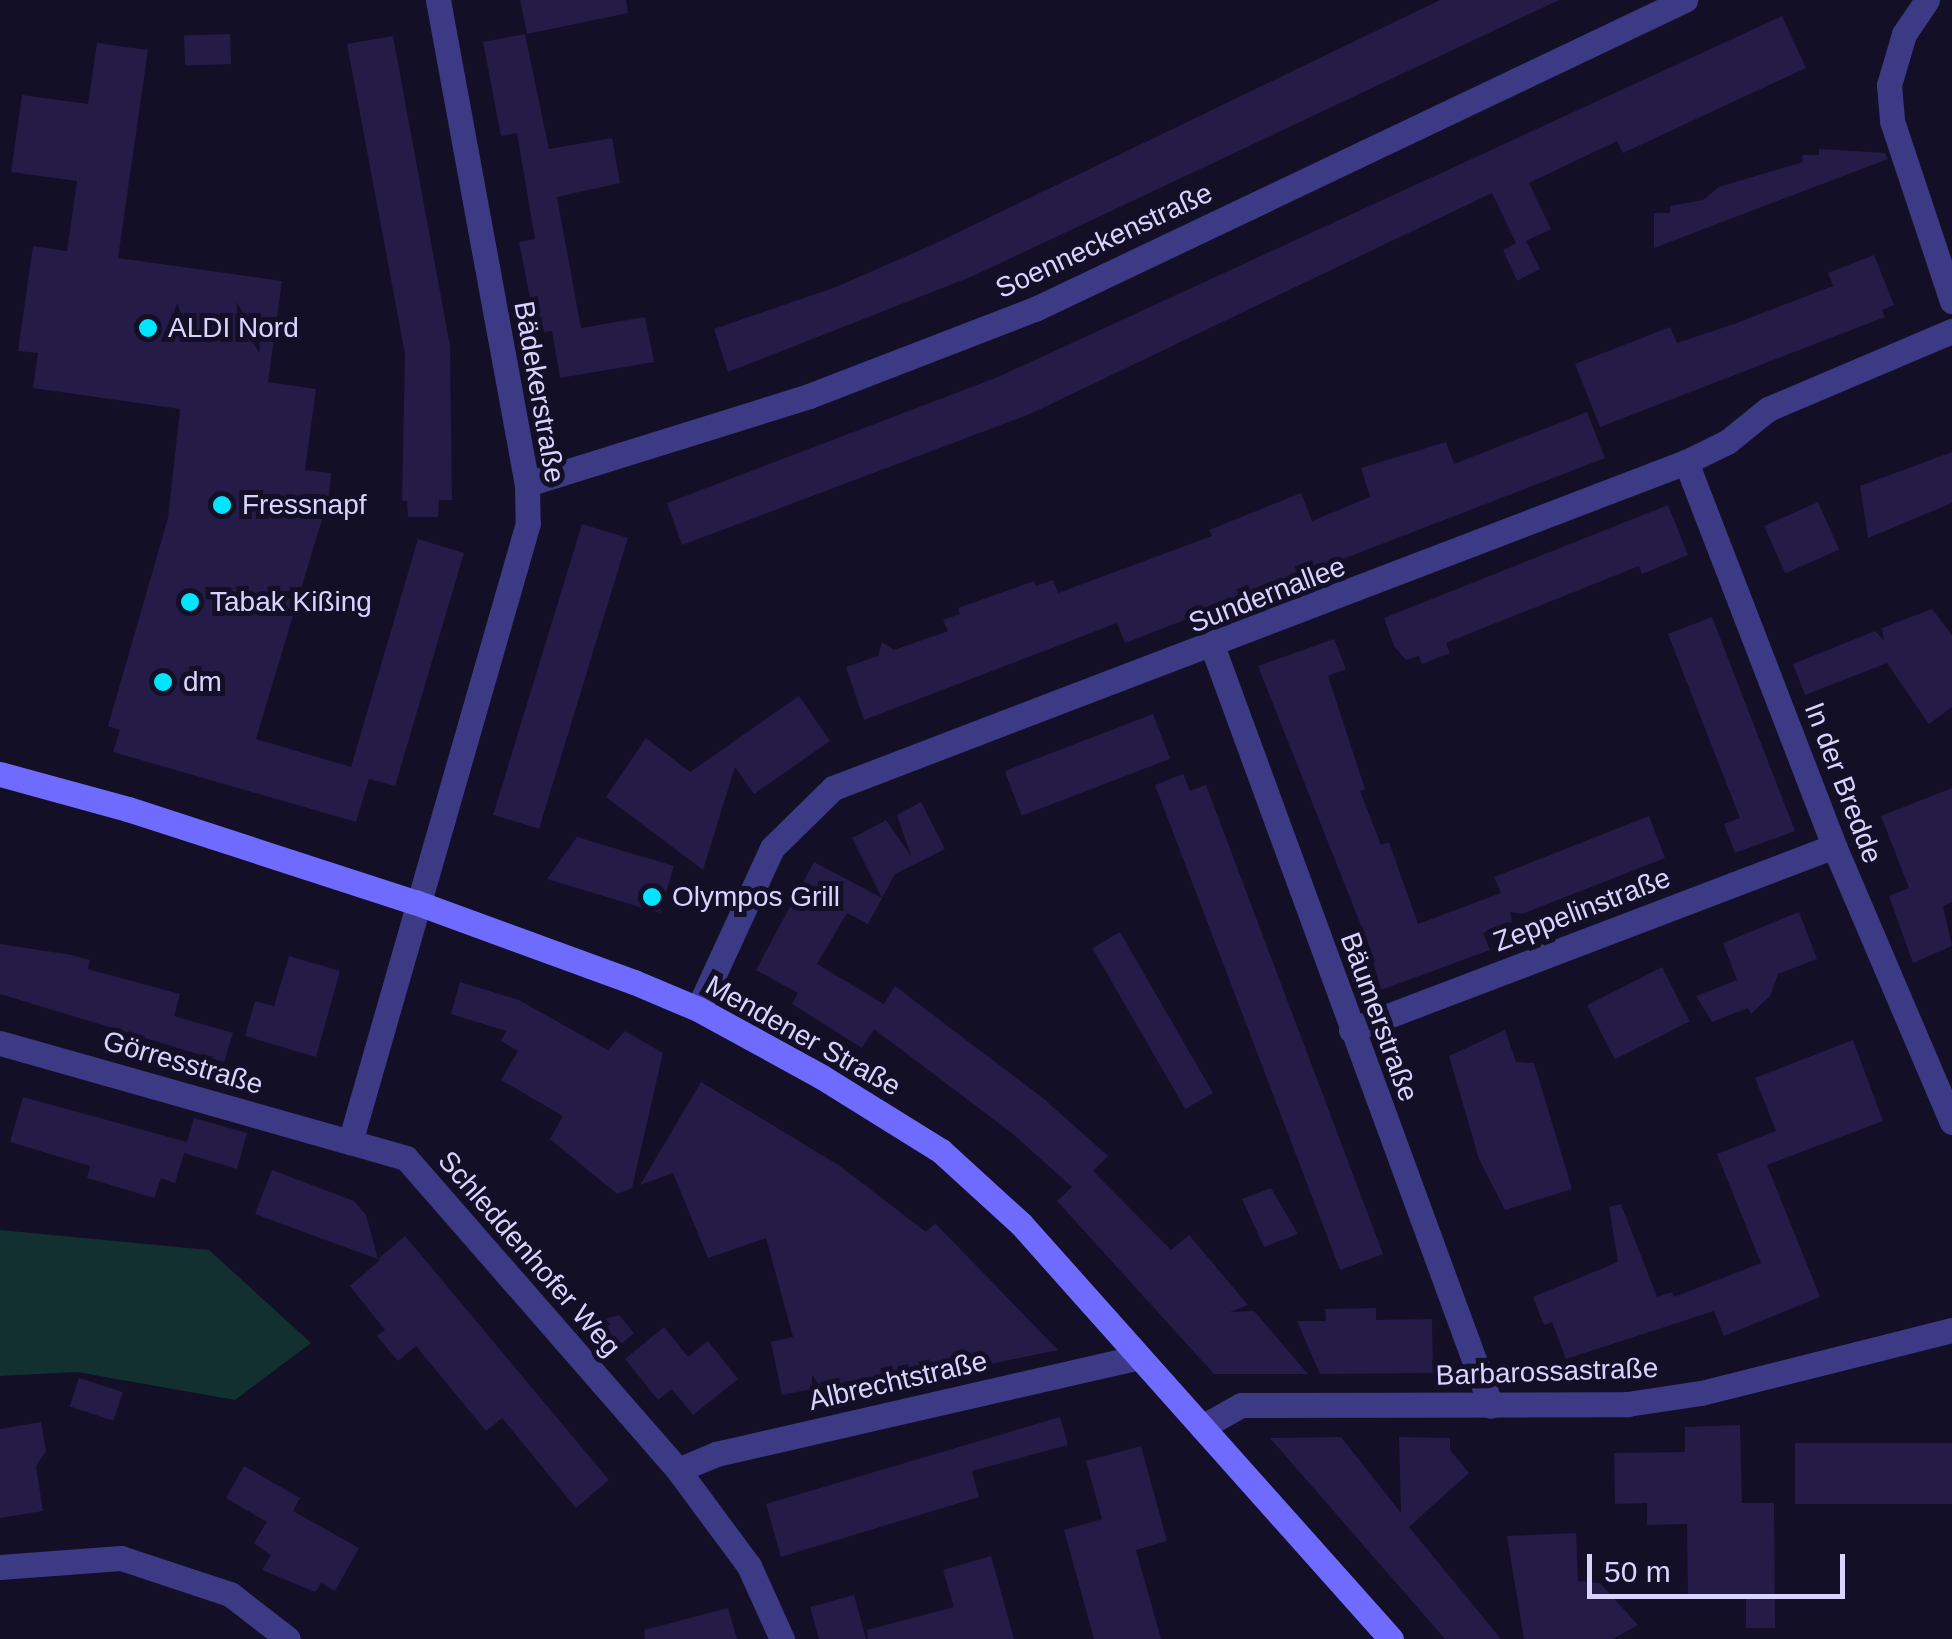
<!DOCTYPE html>
<html>
<head>
<meta charset="utf-8">
<style>
	body { margin:0 }
	#map { position:relative; width:1952px; height:1639px; overflow:hidden; background:#130f26; font-family:Helvetica,sans-serif }
	div>[style] { position:absolute }
	[style*='--x'] { left:calc(var(--x)*1px); top:calc(var(--y)*1px); width:calc(var(--w)*1px); rotate:calc(var(--a)*1deg) }
	.green>* { inset:0; background:#12302f }
	.building>* { inset:0; background:#241b47; transform-origin:0 0 }
	.street>* { height:25px; margin:-12.5px; padding:0 12.5px; transform-origin:12.5px; border-radius:12.5px; background:#3d3a85 }
	.secondary>* { height:25px; margin:-12.5px; padding:0 12.5px; transform-origin:12.5px; border-radius:12.5px; background:#6f6bff }
	.dots>* { width:28px; height:28px; translate:-50% -50%; box-sizing:border-box; border:5px solid #130f26; border-radius:50% }
	span { translate:-50% -50%; white-space:nowrap; text-align:center; line-height:1.15; -webkit-text-stroke:10px #130f26; paint-order:stroke }
	.street-label { font-size:28px; color:#d9d4ff }
	.poi-label { font-size:28px; color:#d9d4ff }
	.left { translate:0 -50%; text-align:left }
	.scale { position:absolute; left:1587px; top:1554px; width:258px; height:45px; box-sizing:border-box; border:5px solid #d9d4ff; border-top:0; padding-left:12px; font-size:30px; line-height:35px; white-space:nowrap; color:#d9d4ff; -webkit-text-stroke:8px #130f26; paint-order:stroke }
</style>
</head>
<body>
<div id="map">
	<div class="green">
		<i style="clip-path:polygon(0 1230px,209px 1250px,311px 1343px,235px 1400px,77px 1372px,0 1376px)"></i>
	</div>
	<div class="building">
		<i style="clip-path:polygon(520px 0,626px 0,628px 13px,527px 34px)"></i>
		<i style="clip-path:polygon(1440px 0,1559px 0,973px 276px,728px 372px,714px 329px,836px 287px,932px 245px)"></i>
		<i style="clip-path:polygon(1782px 16px,1806px 68px,1623px 153px,1617px 141px,1529px 183px,1551px 229px,1526px 241px,1540px 269px,1517px 281px,1503px 250px,1516px 243px,1492px 193px,1030px 414px,682px 545px,667px 503px,998px 377px)"></i>
		<i style="left:230px;top:34px;width:30px;height:46px;rotate:88deg"></i>
		<i style="clip-path:polygon(525px 34px,549px 149px,612px 138px,620px 183px,557px 197px,581px 328px,645px 317px,654px 362px,560px 378px,552px 331px,537px 334px,519px 242px,535px 239px,517px 133px,501px 136px,483px 42px)"></i>
		<i style="clip-path:polygon(393px 36px,450px 346px,452px 500px,439px 500px,438px 517px,408px 517px,407px 501px,402px 501px,405px 354px,347px 44px)"></i>
		<i style="clip-path:polygon(97px 43px,148px 50px,118px 258px,282px 281px,268px 382px,316px 389px,305px 470px,331px 473px,329px 496px,256px 739px,351px 767px,418px 539px,464px 553px,395px 786px,369px 779px,356px 822px,113px 752px,120px 730px,108px 726px,168px 518px,180px 409px,33px 388px,38px 353px,18px 351px,33px 246px,67px 251px,77px 181px,11px 172px,22px 95px,88px 104px)"></i>
		<i style="clip-path:polygon(1819px 149px,1885px 153px,1888px 159px,1654px 248px,1654px 213px,1670px 213px,1670px 206px,1703px 200px,1719px 187px,1803px 162px,1802px 155px,1819px 155px)"></i>
		<i style="clip-path:polygon(1874px 255px,1894px 305px,1882px 310px,1885px 317px,1600px 427px,1575px 364px,1670px 327px,1677px 343px,1734px 324px,1833px 286px,1828px 273px)"></i>
		<i style="clip-path:polygon(1587px 412px,1605px 458px,1125px 643px,1117px 623px,864px 720px,846px 667px,878px 656px,882px 642px,894px 650px,948px 631px,943px 620px,960px 614px,958px 608px,1034px 581px,1036px 586px,1053px 580px,1058px 593px,1212px 536px,1209px 530px,1301px 493px,1312px 521px,1370px 497px,1361px 468px,1446px 442px,1454px 464px)"></i>
		<i style="clip-path:polygon(1952px 452px,1952px 503px,1868px 538px,1860px 486px)"></i>
		<i style="left:1818px;top:502px;width:52px;height:59px;rotate:66deg"></i>
		<i style="clip-path:polygon(1668px 505px,1688px 555px,1642px 574px,1639px 566px,1446px 643px,1450px 653px,1422px 664px,1419px 656px,1406px 660px,1394px 646px,1384px 618px)"></i>
		<i style="left:582px;top:524px;width:48px;height:304px;rotate:17deg"></i>
		<i style="clip-path:polygon(1932px 609px,1952px 635px,1952px 707px,1929px 724px,1887px 663px,1805px 695px,1793px 664px,1875px 631px,1884px 640px,1882px 628px)"></i>
		<i style="clip-path:polygon(1712px 617px,1795px 831px,1735px 853px,1724px 824px,1740px 818px,1668px 634px)"></i>
		<i style="clip-path:polygon(1334px 639px,1346px 669px,1328px 676px,1365px 789px,1360px 791px,1381px 845px,1389px 842px,1418px 924px,1501px 893px,1494px 877px,1649px 816px,1665px 858px,1522px 914px,1510px 912px,1512px 922px,1483px 933px,1490px 950px,1381px 990px,1368px 943px,1258px 666px)"></i>
		<i style="clip-path:polygon(799px 696px,830px 741px,754px 794px,735px 767px,703px 870px,606px 797px,646px 738px,690px 772px)"></i>
		<i style="left:1153px;top:714px;width:48px;height:159px;rotate:69deg"></i>
		<i style="clip-path:polygon(1183px 774px,1190px 791px,1206px 785px,1383px 1254px,1340px 1270px,1155px 785px)"></i>
		<i style="clip-path:polygon(1952px 788px,1952px 902px,1943px 906px,1952px 946px,1913px 963px,1889px 896px,1909px 888px,1881px 816px)"></i>
		<i style="clip-path:polygon(921px 802px,945px 849px,895px 874px,882px 898px,852px 838px,886px 820px,911px 856px,897px 815px)"></i>
		<i style="clip-path:polygon(577px 837px,674px 866px,660px 913px,547px 879px)"></i>
		<i style="clip-path:polygon(814px 862px,882px 898px,868px 924px,847px 913px,817px 964px,884px 1004px,895px 986px,1044px 1099px,1108px 1156px,1093px 1171px,1171px 1250px,1189px 1235px,1248px 1305px,1230px 1312px,1254px 1311px,1308px 1374px,1214px 1374px,1057px 1201px,1072px 1187px,1013px 1134px,874px 1029px,862px 1048px,792px 1004px,798px 993px,756px 970px)"></i>
		<i style="clip-path:polygon(1799px 912px,1817px 959px,1778px 974px,1770px 996px,1751px 1014px,1748px 1008px,1712px 1022px,1696px 996px,1737px 980px,1723px 943px)"></i>
		<i style="left:1120px;top:932px;width:186px;height:32px;rotate:60deg"></i>
		<i style="clip-path:polygon(0 944px,72px 955px,90px 960px,88px 969px,180px 994px,174px 1016px,233px 1033px,224px 1062px,0 994px)"></i>
		<i style="clip-path:polygon(289px 956px,340px 971px,316px 1057px,245px 1036px,255px 1001px,274px 1006px)"></i>
		<i style="left:1662px;top:967px;width:61px;height:84px;rotate:63deg"></i>
		<i style="clip-path:polygon(460px 982px,519px 1000px,608px 1050px,625px 1031px,663px 1053px,632px 1188px,617px 1194px,550px 1139px,563px 1116px,501px 1080px,518px 1051px,501px 1041px,506px 1031px,451px 1014px)"></i>
		<i style="clip-path:polygon(1505px 1030px,1516px 1062px,1534px 1063px,1572px 1189px,1505px 1210px,1479px 1159px,1449px 1056px)"></i>
		<i style="clip-path:polygon(1853px 1040px,1883px 1121px,1767px 1165px,1820px 1297px,1724px 1336px,1714px 1311px,1566px 1359px,1552px 1322px,1544px 1325px,1533px 1297px,1618px 1262px,1609px 1207px,1621px 1204px,1657px 1297px,1672px 1292px,1674px 1297px,1761px 1263px,1717px 1154px,1776px 1131px,1755px 1078px)"></i>
		<i style="clip-path:polygon(701px 1082px,840px 1166px,926px 1232px,935px 1223px,1058px 1350px,890px 1385px,887px 1374px,782px 1395px,771px 1342px,793px 1337px,766px 1238px,708px 1258px,673px 1173px,640px 1185px)"></i>
		<i style="clip-path:polygon(23px 1097px,187px 1142px,194px 1118px,247px 1133px,237px 1169px,184px 1153px,175px 1183px,161px 1178px,154px 1198px,87px 1178px,90px 1166px,10px 1142px)"></i>
		<i style="clip-path:polygon(272px 1170px,354px 1201px,366px 1215px,378px 1259px,405px 1236px,609px 1480px,576px 1508px,502px 1418px,486px 1431px,416px 1346px,398px 1361px,377px 1336px,385px 1330px,350px 1286px,380px 1260px,255px 1214px)"></i>
		<i style="clip-path:polygon(1271px 1188px,1298px 1234px,1264px 1247px,1242px 1199px)"></i>
		<i style="clip-path:polygon(1376px 1308px,1376px 1320px,1432px 1319px,1433px 1373px,1320px 1374px,1297px 1321px,1326px 1321px,1325px 1309px)"></i>
		<i style="clip-path:polygon(619px 1315px,634px 1333px,612px 1352px,588px 1324px)"></i>
		<i style="clip-path:polygon(664px 1327px,688px 1357px,708px 1341px,738px 1379px,693px 1415px,672px 1389px,658px 1400px,625px 1359px)"></i>
		<i style="left:79px;top:1378px;width:46px;height:30px;rotate:18deg"></i>
		<i style="clip-path:polygon(1060px 1417px,1068px 1445px,972px 1471px,979px 1497px,781px 1557px,766px 1504px)"></i>
		<i style="clip-path:polygon(41px 1422px,46px 1451px,36px 1466px,43px 1511px,0 1518px,0 1429px)"></i>
		<i style="clip-path:polygon(1740px 1425px,1742px 1503px,1774px 1503px,1775px 1628px,1746px 1628px,1746px 1596px,1688px 1598px,1687px 1524px,1647px 1525px,1647px 1503px,1615px 1504px,1614px 1453px,1685px 1452px,1685px 1427px)"></i>
		<i style="clip-path:polygon(1341px 1437px,1401px 1513px,1399px 1437px,1450px 1438px,1450px 1450px,1469px 1473px,1409px 1527px,1501px 1639px,1445px 1639px,1270px 1438px)"></i>
		<i style="left:1952px;top:1443px;width:61px;height:157px;rotate:90deg"></i>
		<i style="clip-path:polygon(1141px 1446px,1167px 1541px,1136px 1550px,1161px 1639px,1094px 1639px,1064px 1530px,1102px 1519px,1086px 1461px)"></i>
		<i style="clip-path:polygon(244px 1466px,300px 1498px,293px 1511px,359px 1548px,335px 1591px,321px 1583px,315px 1592px,262px 1570px,271px 1555px,254px 1543px,267px 1522px,226px 1498px)"></i>
		<i style="clip-path:polygon(1576px 1533px,1578px 1581px,1600px 1583px,1638px 1625px,1613px 1639px,1524px 1639px,1507px 1536px)"></i>
		<i style="clip-path:polygon(991px 1556px,1014px 1639px,868px 1639px,867px 1630px,954px 1607px,943px 1570px)"></i>
		<i style="clip-path:polygon(854px 1595px,866px 1639px,819px 1639px,810px 1607px)"></i>
		<i style="clip-path:polygon(728px 1608px,737px 1639px,645px 1639px,644px 1630px)"></i>
	</div>
	<div class="street">
		<i style="--x:438;--y:0;--w:492;--a:79.6"></i>
		<i style="--x:527;--y:484;--w:39;--a:89"></i>
		<i style="--x:528;--y:523;--w:644;--a:106.04"></i>
		<i style="--x:350;--y:1142;--w:58;--a:15.9"></i>
		<i style="--x:406;--y:1158;--w:414;--a:48.9"></i>
		<i style="--x:678;--y:1470;--w:119;--a:53.5"></i>
		<i style="--x:749;--y:1566;--w:80;--a:65.7"></i>
		<i style="--x:1927;--y:0;--w:41;--a:124.1"></i>
		<i style="--x:1904;--y:34;--w:53;--a:106.4"></i>
		<i style="--x:1889;--y:85;--w:36;--a:85"></i>
		<i style="--x:1892;--y:121;--w:190;--a:71.6"></i>
		<i style="--x:1686;--y:462;--w:412;--a:68.9"></i>
		<i style="--x:1834;--y:846;--w:300;--a:66.9"></i>
		<i style="--x:527;--y:484;--w:295;--a:-17.3"></i>
		<i style="--x:809;--y:396;--w:242;--a:-21.1"></i>
		<i style="--x:1035;--y:309;--w:720;--a:-25.43"></i>
		<i style="--x:1213;--y:648;--w:807;--a:69.86"></i>
		<i style="--x:698;--y:1009;--w:177;--a:-65.3"></i>
		<i style="--x:772;--y:848;--w:86;--a:-44.5"></i>
		<i style="--x:833;--y:788;--w:913;--a:-20.92"></i>
		<i style="--x:1686;--y:462;--w:46;--a:-26"></i>
		<i style="--x:1727;--y:442;--w:53;--a:-38.8"></i>
		<i style="--x:1768;--y:409;--w:200;--a:-23"></i>
		<i style="--x:1351;--y:1030;--w:517;--a:-20.85"></i>
		<i style="--x:0;--y:1043;--w:364;--a:15.8"></i>
		<i style="--x:1202;--y:1427;--w:45;--a:-29.4"></i>
		<i style="--x:1241;--y:1405;--w:386;--a:-0.1"></i>
		<i style="--x:1627;--y:1404;--w:75;--a:-8.5"></i>
		<i style="--x:1701;--y:1393;--w:259;--a:-14.1"></i>
		<i style="--x:678;--y:1470;--w:41;--a:-22.8"></i>
		<i style="--x:716;--y:1454;--w:429;--a:-12.9"></i>
		<i style="--x:0;--y:1567;--w:121;--a:-4.3"></i>
		<i style="--x:121;--y:1558;--w:115;--a:18.3"></i>
		<i style="--x:230;--y:1594;--w:73;--a:37.8"></i>
	</div>
	<div class="secondary">
		<i style="--x:0;--y:774;--w:133;--a:15.3"></i>
		<i style="--x:128;--y:809;--w:302;--a:18"></i>
		<i style="--x:415;--y:902;--w:233;--a:20.1"></i>
		<i style="--x:634;--y:982;--w:69;--a:22.9"></i>
		<i style="--x:698;--y:1009;--w:141;--a:28.7"></i>
		<i style="--x:822;--y:1077;--w:140;--a:31.9"></i>
		<i style="--x:941;--y:1151;--w:108;--a:42.4"></i>
		<i style="--x:1021;--y:1224;--w:556;--a:48.28"></i>
	</div>
	<div class="dots">
		<i style="left:148px;top:328px;background:#00e5ff"></i>
		<i style="left:222px;top:505px;background:#00e5ff"></i>
		<i style="left:190px;top:602px;background:#00e5ff"></i>
		<i style="left:163px;top:682px;background:#00e5ff"></i>
		<i style="left:652px;top:897px;background:#00e5ff"></i>
	</div>
	<div class="street-label">
		<span style="left:1104px;top:241px;rotate:-25deg">Soenneckenstraße</span>
		<span style="left:539px;top:392px;rotate:80deg">Bädekerstraße</span>
		<span style="left:1267px;top:595px;rotate:-21deg">Sundernallee</span>
		<span style="left:1843px;top:783px;rotate:69deg">In der Bredde</span>
		<span style="left:1582px;top:910px;rotate:-21deg">Zeppelinstraße</span>
		<span style="left:1379px;top:1017px;rotate:70deg">Bäumerstraße</span>
		<span style="left:803px;top:1036px;rotate:29deg">Mendener Straße</span>
		<span style="left:183px;top:1063px;rotate:16deg">Görresstraße</span>
		<span style="left:529px;top:1254px;rotate:49deg">Schleddenhofer Weg</span>
		<span style="left:1547px;top:1372px;rotate:-2deg">Barbarossastraße</span>
		<span style="left:898px;top:1381px;rotate:-13deg">Albrechtstraße</span>
	</div>
	<div class="poi-label">
		<span class="left" style="left:168px;top:328px">ALDI Nord</span>
		<span class="left" style="left:242px;top:505px">Fressnapf</span>
		<span class="left" style="left:210px;top:602px">Tabak Kißing</span>
		<span class="left" style="left:183px;top:682px">dm</span>
		<span class="left" style="left:672px;top:897px">Olympos Grill</span>
	</div>
	<div class="scale">50 m</div>
</div>
</body>
</html>
